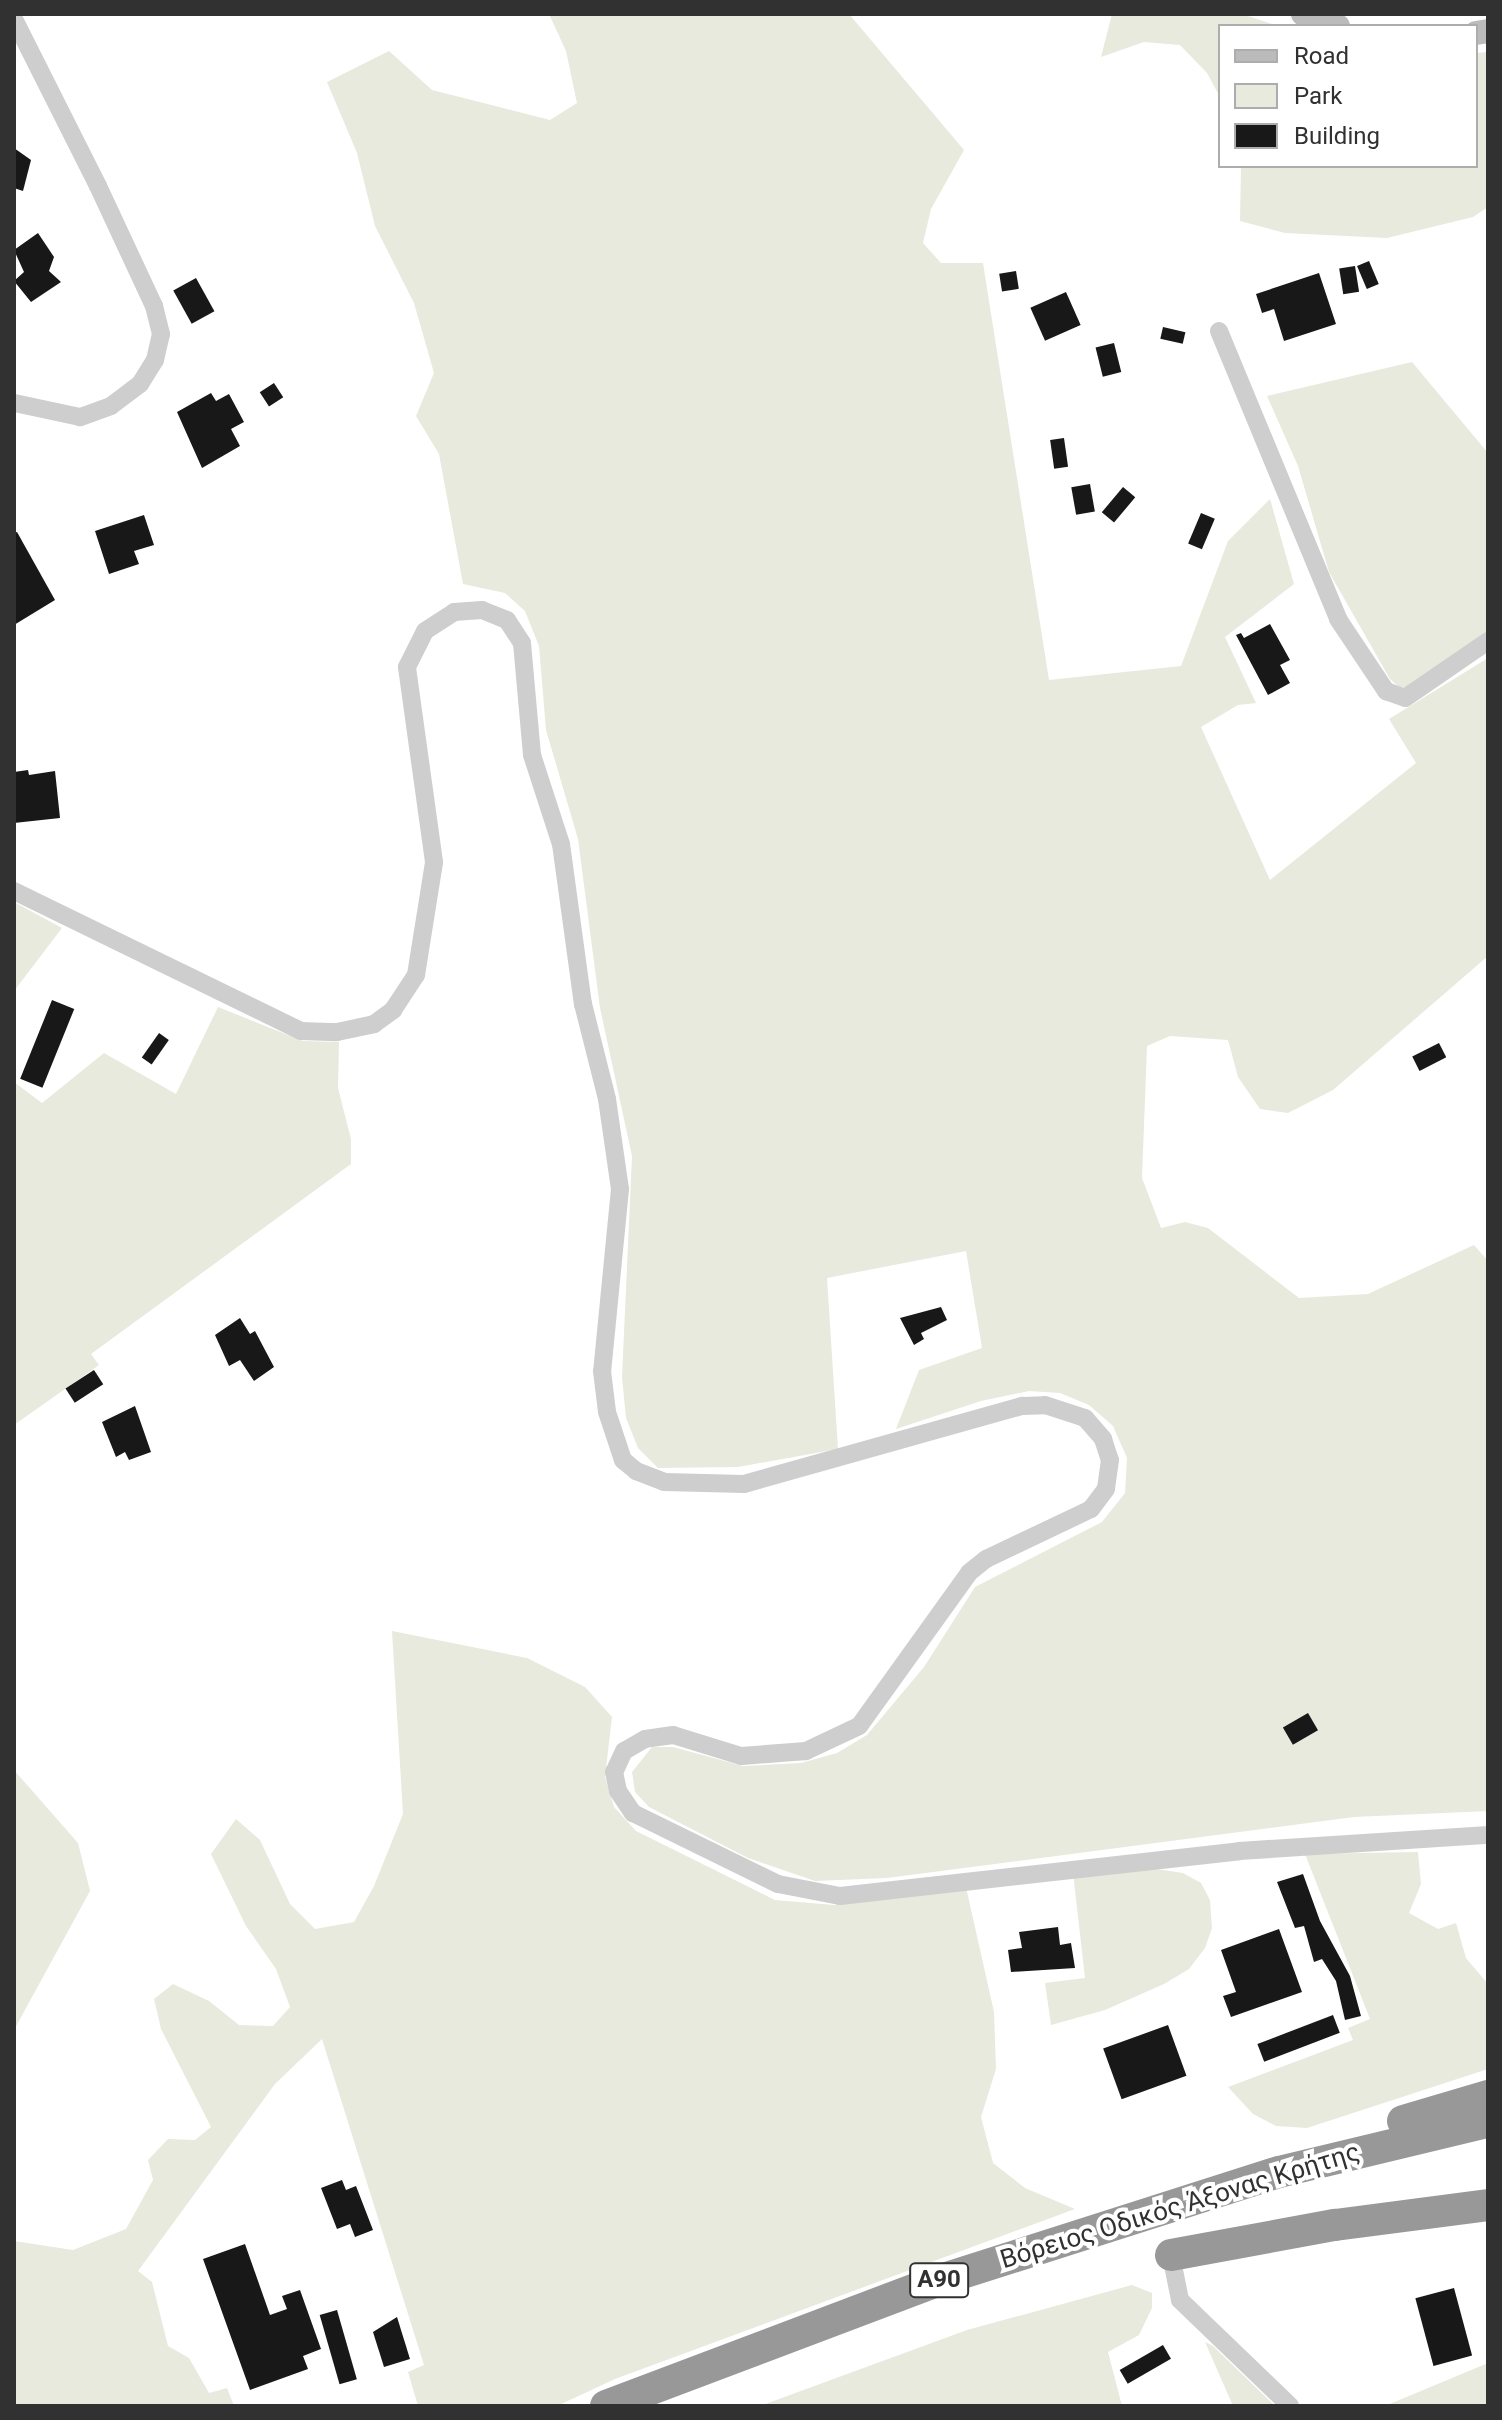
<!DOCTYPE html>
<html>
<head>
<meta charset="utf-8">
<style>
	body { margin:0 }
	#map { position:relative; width:1502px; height:2420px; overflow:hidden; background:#fff; font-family:Roboto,sans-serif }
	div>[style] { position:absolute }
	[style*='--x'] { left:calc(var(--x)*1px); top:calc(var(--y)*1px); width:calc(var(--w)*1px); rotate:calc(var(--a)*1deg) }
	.green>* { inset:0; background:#e8eadd }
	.building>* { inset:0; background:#181818; transform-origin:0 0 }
	.minor>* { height:18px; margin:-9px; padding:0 9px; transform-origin:9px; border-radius:9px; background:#cecece }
	.secondary>* { height:24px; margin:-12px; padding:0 12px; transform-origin:12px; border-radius:12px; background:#bbb }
	.motorway>* { height:32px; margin:-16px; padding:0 16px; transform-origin:16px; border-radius:16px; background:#989898 }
	span { translate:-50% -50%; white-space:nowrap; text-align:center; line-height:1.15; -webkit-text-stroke:8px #fff; paint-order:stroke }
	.shield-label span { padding:2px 6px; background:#fff; border:2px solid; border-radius:6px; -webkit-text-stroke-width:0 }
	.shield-label { font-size:24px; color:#313131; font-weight:700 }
	.street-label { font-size:26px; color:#313131 }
	.frame { position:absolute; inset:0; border:16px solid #313131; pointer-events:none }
	.legend { position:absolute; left:1218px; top:24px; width:260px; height:144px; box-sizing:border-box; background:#fff; border:2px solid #adadad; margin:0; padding:10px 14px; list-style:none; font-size:24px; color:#313131 }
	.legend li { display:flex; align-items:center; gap:16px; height:40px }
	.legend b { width:40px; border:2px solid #adadad }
</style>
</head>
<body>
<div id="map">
	<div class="green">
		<i style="clip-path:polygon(549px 14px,849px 14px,964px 150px,931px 209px,923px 243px,941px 263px,983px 263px,1049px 680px,1181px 666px,1228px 541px,1270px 499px,1294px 584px,1225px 637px,1256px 703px,1238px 705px,1201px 727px,1270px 880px,1416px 763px,1389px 719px,1488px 658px,1488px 956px,1333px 1090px,1288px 1113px,1260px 1109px,1238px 1077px,1228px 1040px,1170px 1036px,1147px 1046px,1142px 1178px,1161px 1228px,1185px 1222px,1208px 1228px,1299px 1298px,1368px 1294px,1474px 1245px,1488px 1261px,1488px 1811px,1354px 1817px,887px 1878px,815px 1881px,748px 1858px,649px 1807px,635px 1792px,632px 1772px,652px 1747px,673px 1747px,743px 1766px,801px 1763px,837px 1753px,867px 1735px,924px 1667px,975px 1587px,1102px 1522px,1125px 1493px,1127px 1458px,1113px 1426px,1089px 1405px,1060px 1393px,1029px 1391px,981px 1401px,896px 1429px,919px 1370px,982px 1348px,966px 1251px,827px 1278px,838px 1449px,738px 1467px,658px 1468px,638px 1448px,626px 1418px,622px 1377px,632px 1156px,600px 1008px,578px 839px,546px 730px,539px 646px,525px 611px,505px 593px,463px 584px,439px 454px,416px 416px,434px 373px,414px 303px,375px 226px,357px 153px,327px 82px,389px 51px,432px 90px,550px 120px,577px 103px,566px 51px)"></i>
		<i style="clip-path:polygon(1112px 14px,1242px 14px,1278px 26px,1220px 26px,1220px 97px,1207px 73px,1180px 45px,1144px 42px,1101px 57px)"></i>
		<i style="clip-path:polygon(1488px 52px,1488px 207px,1473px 217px,1387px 238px,1285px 233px,1240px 221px,1241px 166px,1476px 166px,1476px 53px)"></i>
		<i style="clip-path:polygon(1412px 362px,1488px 453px,1488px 631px,1411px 687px,1400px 688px,1390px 679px,1329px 572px,1298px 466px,1267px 396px)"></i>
		<i style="clip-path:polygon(14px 902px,62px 928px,14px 991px)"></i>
		<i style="clip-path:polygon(218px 1007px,303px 1041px,339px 1042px,338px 1088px,351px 1139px,351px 1164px,91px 1354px,99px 1365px,14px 1425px,14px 1082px,42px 1103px,104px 1053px,176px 1094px)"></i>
		<i style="clip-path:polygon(392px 1631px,527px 1658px,585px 1687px,612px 1717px,605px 1777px,614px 1807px,636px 1831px,775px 1900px,834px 1905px,966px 1887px,994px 2012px,996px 2069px,981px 2117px,993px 2163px,1025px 2188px,1075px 2209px,615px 2379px,557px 2406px,418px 2406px,408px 2372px,424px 2365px,322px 2039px,275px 2084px,138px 2271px,152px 2282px,168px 2346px,189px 2358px,209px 2393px,227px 2388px,234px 2406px,14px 2406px,14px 2241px,73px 2250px,126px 2229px,153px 2180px,148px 2160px,168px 2139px,195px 2140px,211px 2127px,161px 2029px,154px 1999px,173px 1984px,209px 2001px,239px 2025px,273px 2026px,290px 2007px,276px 1969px,246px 1926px,211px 1854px,236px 1819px,260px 1840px,290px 1904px,315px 1929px,354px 1922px,374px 1886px,403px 1814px)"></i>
		<i style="clip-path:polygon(14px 1770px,78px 1843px,90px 1891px,14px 2030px)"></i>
		<i style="clip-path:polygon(1418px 1852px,1421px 1884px,1409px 1913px,1438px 1929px,1456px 1923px,1466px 1958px,1488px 1984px,1488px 2069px,1307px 2128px,1276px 2126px,1253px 2114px,1228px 2087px,1353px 2040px,1348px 2028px,1370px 2019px,1305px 1854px)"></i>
		<i style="clip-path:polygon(1156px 1869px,1183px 1873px,1201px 1883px,1210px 1900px,1212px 1928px,1205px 1948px,1189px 1969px,1164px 1984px,1105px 2010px,1051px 2025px,1045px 1983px,1085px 1978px,1073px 1873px)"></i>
		<i style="clip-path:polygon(1132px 2285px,1152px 2293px,1152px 2308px,1139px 2335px,1108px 2352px,1122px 2406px,760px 2406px,967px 2330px)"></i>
		<i style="clip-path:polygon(1205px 2342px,1213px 2346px,1275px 2406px,1233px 2406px)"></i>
		<i style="clip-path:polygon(1488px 2363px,1488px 2406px,1385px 2406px)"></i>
	</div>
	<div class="building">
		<i style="clip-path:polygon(14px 148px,31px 160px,23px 191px,14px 188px)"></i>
		<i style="clip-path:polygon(38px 233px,54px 257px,49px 271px,61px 282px,31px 302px,14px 281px,24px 272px,14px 250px)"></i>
		<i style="left:1369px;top:261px;width:25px;height:13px;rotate:67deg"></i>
		<i style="left:1355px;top:266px;width:26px;height:16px;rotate:81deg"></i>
		<i style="left:1016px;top:271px;width:18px;height:17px;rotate:81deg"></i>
		<i style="clip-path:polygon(1319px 273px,1336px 324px,1284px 341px,1274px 309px,1262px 313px,1256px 294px)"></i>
		<i style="left:196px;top:278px;width:38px;height:26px;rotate:61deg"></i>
		<i style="left:1066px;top:292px;width:36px;height:39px;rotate:66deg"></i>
		<i style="left:1163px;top:327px;width:23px;height:12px;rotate:13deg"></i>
		<i style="left:1114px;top:343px;width:30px;height:19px;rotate:76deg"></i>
		<i style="left:274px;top:383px;width:17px;height:17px;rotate:57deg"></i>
		<i style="clip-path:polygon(211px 393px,216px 401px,229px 394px,244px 422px,231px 429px,240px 446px,202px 468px,177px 412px)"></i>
		<i style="left:1064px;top:438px;width:29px;height:14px;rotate:82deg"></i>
		<i style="left:1090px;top:484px;width:28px;height:19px;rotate:80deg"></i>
		<i style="left:1123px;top:487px;width:16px;height:33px;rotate:40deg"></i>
		<i style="left:1201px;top:513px;width:15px;height:33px;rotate:23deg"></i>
		<i style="clip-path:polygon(144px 515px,154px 545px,134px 551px,139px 564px,109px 574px,95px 531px)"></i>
		<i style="clip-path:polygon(17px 532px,55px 600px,14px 625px,14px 533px)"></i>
		<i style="clip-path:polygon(1270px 624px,1290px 660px,1280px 665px,1290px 683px,1268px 695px,1236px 635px,1241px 633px,1244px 638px)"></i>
		<i style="clip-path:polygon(28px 770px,29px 775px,55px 771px,60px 818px,14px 823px,14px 772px)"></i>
		<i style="left:52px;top:1000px;width:24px;height:85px;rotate:22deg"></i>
		<i style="left:159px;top:1033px;width:12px;height:30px;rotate:35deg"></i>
		<i style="left:1439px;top:1043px;width:16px;height:30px;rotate:63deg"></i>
		<i style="clip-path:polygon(941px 1307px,947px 1320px,921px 1333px,924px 1339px,914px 1345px,900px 1318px)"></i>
		<i style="clip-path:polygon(240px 1318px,250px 1334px,255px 1331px,274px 1367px,254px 1381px,240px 1360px,229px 1366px,215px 1335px)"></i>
		<i style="left:94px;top:1370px;width:17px;height:34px;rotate:57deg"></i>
		<i style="clip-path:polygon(135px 1406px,151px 1452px,129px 1460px,125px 1452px,116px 1457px,102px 1422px)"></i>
		<i style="left:1308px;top:1713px;width:20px;height:29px;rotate:60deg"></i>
		<i style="clip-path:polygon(1303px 1874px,1320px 1921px,1350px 1976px,1361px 2016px,1345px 2020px,1336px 1981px,1322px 1959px,1314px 1962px,1304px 1926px,1295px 1928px,1277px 1882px)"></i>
		<i style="clip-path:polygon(1058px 1927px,1060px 1945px,1071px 1943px,1075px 1968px,1011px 1972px,1008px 1950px,1022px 1948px,1019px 1932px)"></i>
		<i style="clip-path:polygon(1279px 1929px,1302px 1992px,1231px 2017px,1223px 1996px,1236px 1992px,1221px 1950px)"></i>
		<i style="left:1333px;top:2015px;width:19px;height:81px;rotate:69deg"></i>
		<i style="left:1168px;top:2025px;width:54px;height:69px;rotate:70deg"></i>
		<i style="clip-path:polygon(342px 2180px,346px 2190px,356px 2186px,373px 2230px,355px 2237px,350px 2224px,337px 2229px,321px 2188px)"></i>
		<i style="clip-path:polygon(245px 2244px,270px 2315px,287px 2309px,282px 2296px,300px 2290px,321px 2349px,303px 2356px,308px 2369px,250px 2390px,203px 2259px)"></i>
		<i style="left:1454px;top:2288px;width:70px;height:40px;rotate:75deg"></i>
		<i style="left:337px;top:2310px;width:72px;height:18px;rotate:74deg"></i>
		<i style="clip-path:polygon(397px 2317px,410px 2359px,384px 2367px,373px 2332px)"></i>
		<i style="left:1163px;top:2345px;width:16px;height:50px;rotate:60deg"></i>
	</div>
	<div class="minor">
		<i style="--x:14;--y:19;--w:187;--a:63.3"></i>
		<i style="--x:98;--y:186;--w:132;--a:65"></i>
		<i style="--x:154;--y:306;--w:29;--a:76"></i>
		<i style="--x:161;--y:334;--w:27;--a:103"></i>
		<i style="--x:155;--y:360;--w:28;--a:122"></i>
		<i style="--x:140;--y:384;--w:36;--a:143"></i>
		<i style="--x:111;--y:406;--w:33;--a:160"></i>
		<i style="--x:80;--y:417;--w:67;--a:-168"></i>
		<i style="--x:1219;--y:331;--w:312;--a:67.5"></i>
		<i style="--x:1338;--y:619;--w:87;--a:56.3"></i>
		<i style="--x:1386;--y:691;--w:20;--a:20"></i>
		<i style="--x:1405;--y:698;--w:101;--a:-34.5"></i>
		<i style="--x:14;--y:891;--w:319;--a:26"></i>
		<i style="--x:301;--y:1031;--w:36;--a:2"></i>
		<i style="--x:337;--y:1032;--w:38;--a:-12"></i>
		<i style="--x:374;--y:1024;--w:24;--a:-36"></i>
		<i style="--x:393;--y:1010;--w:42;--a:-56.7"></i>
		<i style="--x:416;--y:975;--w:114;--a:-80.9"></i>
		<i style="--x:434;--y:862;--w:197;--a:-97.9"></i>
		<i style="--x:407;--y:667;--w:40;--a:-63.4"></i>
		<i style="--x:425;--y:631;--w:35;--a:-33"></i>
		<i style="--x:454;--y:612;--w:28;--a:-4"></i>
		<i style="--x:482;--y:610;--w:27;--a:22"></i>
		<i style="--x:507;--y:620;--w:27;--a:57"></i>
		<i style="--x:522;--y:643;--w:112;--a:84.9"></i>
		<i style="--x:532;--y:755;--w:94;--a:72"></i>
		<i style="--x:561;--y:844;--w:162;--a:82.2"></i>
		<i style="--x:583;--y:1004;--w:98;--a:75.8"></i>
		<i style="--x:607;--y:1099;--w:91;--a:81.8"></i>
		<i style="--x:620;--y:1189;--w:183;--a:95.6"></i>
		<i style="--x:602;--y:1371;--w:41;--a:83"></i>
		<i style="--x:607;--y:1412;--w:51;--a:71.6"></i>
		<i style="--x:623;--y:1460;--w:17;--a:40"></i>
		<i style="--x:636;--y:1471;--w:30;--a:21"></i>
		<i style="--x:664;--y:1482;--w:80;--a:1.4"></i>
		<i style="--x:744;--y:1484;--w:289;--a:-15.7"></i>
		<i style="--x:1022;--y:1406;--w:23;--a:-2"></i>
		<i style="--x:1045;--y:1405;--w:42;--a:18"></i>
		<i style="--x:1085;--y:1418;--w:28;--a:49"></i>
		<i style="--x:1103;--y:1439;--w:22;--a:72"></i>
		<i style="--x:1110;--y:1460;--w:29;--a:98"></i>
		<i style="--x:1106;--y:1489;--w:25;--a:127"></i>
		<i style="--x:1091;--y:1509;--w:116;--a:154.5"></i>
		<i style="--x:986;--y:1559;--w:22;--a:141"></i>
		<i style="--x:969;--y:1573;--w:188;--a:125.7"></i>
		<i style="--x:859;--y:1726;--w:59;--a:154.7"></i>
		<i style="--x:806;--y:1751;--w:65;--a:175.6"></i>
		<i style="--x:741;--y:1756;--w:71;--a:-162.8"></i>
		<i style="--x:673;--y:1735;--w:28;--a:172"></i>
		<i style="--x:645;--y:1739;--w:24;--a:150"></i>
		<i style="--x:624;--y:1751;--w:23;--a:115"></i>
		<i style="--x:614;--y:1772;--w:19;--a:78"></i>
		<i style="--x:618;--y:1791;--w:27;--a:56"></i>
		<i style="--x:633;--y:1813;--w:161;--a:26.1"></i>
		<i style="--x:778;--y:1884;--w:63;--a:11"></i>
		<i style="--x:840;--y:1896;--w:402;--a:-6.4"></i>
		<i style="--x:1239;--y:1851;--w:250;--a:-3.7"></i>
		<i style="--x:1171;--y:2255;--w:46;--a:78.7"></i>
		<i style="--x:1180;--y:2300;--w:153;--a:43.9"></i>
	</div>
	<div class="secondary">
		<i style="--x:1303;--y:14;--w:37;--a:19"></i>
		<i style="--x:1476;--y:33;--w:12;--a:-9"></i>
	</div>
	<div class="motorway">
		<i style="--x:1403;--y:2121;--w:89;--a:-16.4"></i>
		<i style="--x:1171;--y:2255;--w:167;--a:-10.4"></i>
		<i style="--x:1335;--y:2225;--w:154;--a:-7.4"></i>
		<i style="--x:606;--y:2406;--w:351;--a:-20.7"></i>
		<i style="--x:934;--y:2282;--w:362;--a:-17.7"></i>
		<i style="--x:1279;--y:2172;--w:215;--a:-13.5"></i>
	</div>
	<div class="shield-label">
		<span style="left:939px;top:2280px">Α90</span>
	</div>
	<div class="street-label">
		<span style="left:1180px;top:2206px;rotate:-17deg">Βόρειος Οδικός Άξονας Κρήτης</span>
	</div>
	<div class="frame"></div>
	<ul class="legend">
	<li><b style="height:10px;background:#bbb"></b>Road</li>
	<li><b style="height:22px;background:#e8eadd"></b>Park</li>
	<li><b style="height:22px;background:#181818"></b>Building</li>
	</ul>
</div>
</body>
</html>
